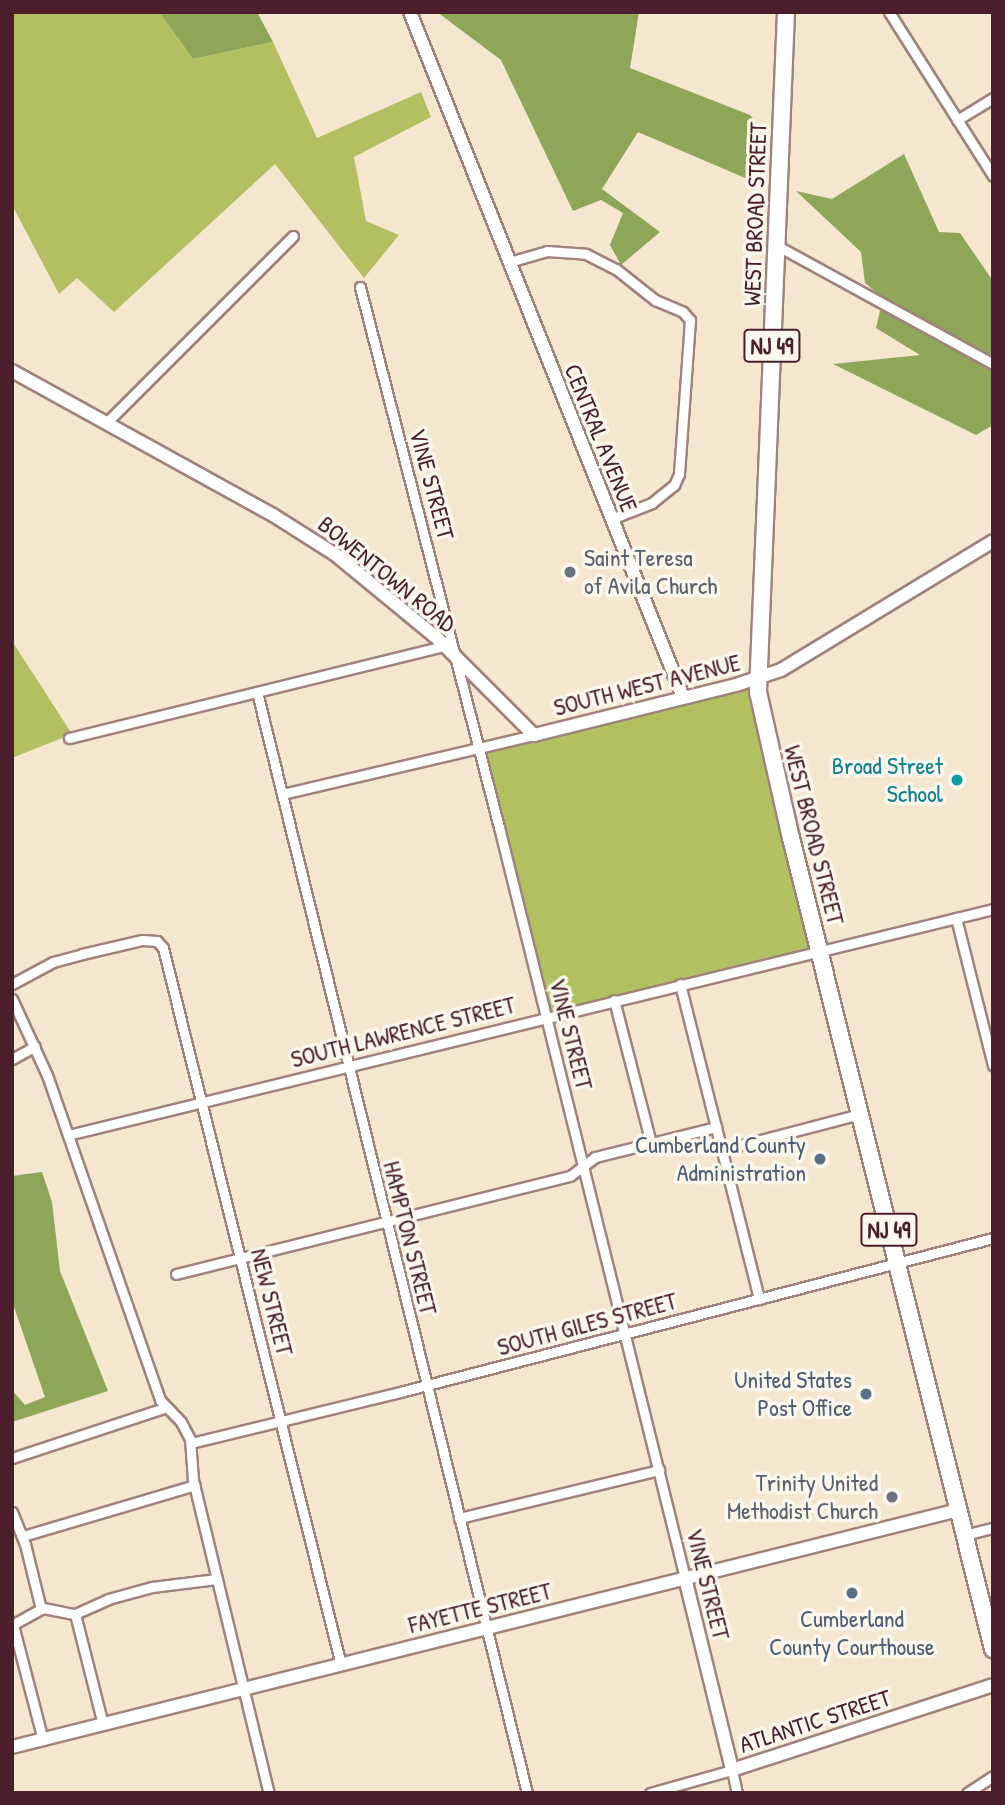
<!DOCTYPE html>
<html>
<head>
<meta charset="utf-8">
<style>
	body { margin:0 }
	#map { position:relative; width:1005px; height:1805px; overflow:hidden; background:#f5e6cf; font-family:"Patrick Hand",sans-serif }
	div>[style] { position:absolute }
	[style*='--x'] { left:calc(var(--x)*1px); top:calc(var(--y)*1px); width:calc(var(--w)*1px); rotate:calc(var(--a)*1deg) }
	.green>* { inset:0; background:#b2c062; transform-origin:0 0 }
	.forest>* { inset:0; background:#8da658 }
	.roads { filter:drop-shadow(2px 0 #a0827d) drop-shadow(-2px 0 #a0827d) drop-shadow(0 2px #a0827d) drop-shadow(0 -2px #a0827d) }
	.street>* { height:9px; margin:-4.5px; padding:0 4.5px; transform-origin:4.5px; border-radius:4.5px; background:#fff }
	.secondary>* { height:12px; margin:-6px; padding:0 6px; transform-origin:6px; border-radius:6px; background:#fff }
	.highway>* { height:16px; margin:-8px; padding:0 8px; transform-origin:8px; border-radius:8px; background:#fff }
	.dots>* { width:19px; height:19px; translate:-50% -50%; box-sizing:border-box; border:4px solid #fbf7ec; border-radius:50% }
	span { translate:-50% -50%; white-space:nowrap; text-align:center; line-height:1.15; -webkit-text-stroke:7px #fbf7ec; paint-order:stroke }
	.shield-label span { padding:2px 5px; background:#fbf7ec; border:2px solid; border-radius:5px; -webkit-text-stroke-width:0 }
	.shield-label { font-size:23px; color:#4a1f2b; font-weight:700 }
	.street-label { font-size:24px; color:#4a1f2b }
	.worship-label { font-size:24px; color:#5b616d }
	.left { translate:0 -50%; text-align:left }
	.right { translate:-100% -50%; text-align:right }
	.culture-label { font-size:24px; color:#0d838f }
	.service-label { font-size:24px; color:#4e5e75 }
	.frame { position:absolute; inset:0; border:14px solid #4a1f2b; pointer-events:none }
</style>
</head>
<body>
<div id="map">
	<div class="green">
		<i style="clip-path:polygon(12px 12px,159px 12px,193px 59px,273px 42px,317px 138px,421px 92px,431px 117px,354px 157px,366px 221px,399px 235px,364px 278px,275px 164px,114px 312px,77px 278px,59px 294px,12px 205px)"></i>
		<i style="clip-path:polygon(12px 641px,72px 734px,12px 758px)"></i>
		<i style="left:758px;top:679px;width:278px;height:288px;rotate:77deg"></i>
	</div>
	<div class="forest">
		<i style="clip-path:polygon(159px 12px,257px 12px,273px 42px,193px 59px)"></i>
		<i style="clip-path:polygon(437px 12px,639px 12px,630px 68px,750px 115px,761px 128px,759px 184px,638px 132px,602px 189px,660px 232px,621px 265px,610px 245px,623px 213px,601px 200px,573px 211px,501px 60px)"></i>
		<i style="clip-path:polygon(904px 154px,939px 232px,960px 233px,993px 281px,993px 425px,976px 435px,833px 364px,920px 355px,876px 328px,883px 298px,865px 283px,861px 252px,796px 191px,832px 199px)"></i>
		<i style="clip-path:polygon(42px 1172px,52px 1202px,60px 1271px,108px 1391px,12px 1422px,12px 1390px,25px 1405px,45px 1397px,12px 1301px,12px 1176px)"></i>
	</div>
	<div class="roads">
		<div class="street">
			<i style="--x:889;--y:12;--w:194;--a:57.6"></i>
			<i style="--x:957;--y:120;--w:42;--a:-31.4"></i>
			<i style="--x:776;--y:245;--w:247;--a:28.7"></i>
			<i style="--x:509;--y:262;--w:40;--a:-16"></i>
			<i style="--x:547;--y:251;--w:39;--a:4"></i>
			<i style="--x:586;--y:254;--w:34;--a:27"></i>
			<i style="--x:616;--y:269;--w:50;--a:38.5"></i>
			<i style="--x:655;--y:300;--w:30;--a:23"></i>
			<i style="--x:683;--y:312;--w:11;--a:49"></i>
			<i style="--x:690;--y:320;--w:154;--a:94.1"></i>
			<i style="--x:679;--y:474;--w:12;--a:114"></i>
			<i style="--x:674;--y:485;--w:28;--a:141"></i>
			<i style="--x:652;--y:503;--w:44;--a:158.7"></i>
			<i style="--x:360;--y:287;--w:558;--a:75.57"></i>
			<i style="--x:499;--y:827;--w:774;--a:76.09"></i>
			<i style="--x:107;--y:422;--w:263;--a:-45"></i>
			<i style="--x:257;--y:692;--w:1134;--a:76.22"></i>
			<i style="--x:69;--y:738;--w:386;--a:-13.8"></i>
			<i style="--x:282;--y:794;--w:259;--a:-13.2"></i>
			<i style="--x:956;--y:918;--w:152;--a:75.9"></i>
			<i style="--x:12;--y:984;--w:47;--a:-28.2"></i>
			<i style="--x:53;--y:962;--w:30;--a:-15"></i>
			<i style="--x:82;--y:954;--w:62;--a:-13.1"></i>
			<i style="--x:142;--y:940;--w:15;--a:4"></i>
			<i style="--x:157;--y:941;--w:9;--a:49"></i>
			<i style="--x:163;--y:948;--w:739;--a:76.06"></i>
			<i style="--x:680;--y:984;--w:325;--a:75.9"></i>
			<i style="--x:12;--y:999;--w:84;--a:65.3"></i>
			<i style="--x:47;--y:1075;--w:344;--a:70.8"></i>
			<i style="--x:160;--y:1400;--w:30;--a:46"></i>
			<i style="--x:181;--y:1422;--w:19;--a:62"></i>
			<i style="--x:190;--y:1439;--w:41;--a:85.8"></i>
			<i style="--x:193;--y:1480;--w:322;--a:76.4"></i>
			<i style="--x:614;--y:1000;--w:148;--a:75.5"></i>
			<i style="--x:12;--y:1059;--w:26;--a:-29"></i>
			<i style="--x:68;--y:1135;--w:952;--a:-13.73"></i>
			<i style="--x:722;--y:1150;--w:143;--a:-14.6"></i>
			<i style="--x:176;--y:1274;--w:406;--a:-14"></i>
			<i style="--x:570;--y:1176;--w:31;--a:-37"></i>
			<i style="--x:595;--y:1157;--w:125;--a:-13.9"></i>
			<i style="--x:191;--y:1443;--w:219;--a:-13.7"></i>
			<i style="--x:404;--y:1391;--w:609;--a:-14.56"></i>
			<i style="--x:12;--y:1458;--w:160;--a:-18.2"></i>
			<i style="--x:12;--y:1512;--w:35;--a:68"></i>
			<i style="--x:25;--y:1544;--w:67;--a:76.2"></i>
			<i style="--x:459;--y:1518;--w:206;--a:-13.5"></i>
			<i style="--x:964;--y:1535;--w:30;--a:-14"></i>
			<i style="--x:23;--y:1536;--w:179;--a:-16.5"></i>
			<i style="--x:75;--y:1614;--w:114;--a:75.8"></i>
			<i style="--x:12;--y:1625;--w:35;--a:-29"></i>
			<i style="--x:43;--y:1608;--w:33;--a:11"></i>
			<i style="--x:75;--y:1614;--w:36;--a:-24"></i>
			<i style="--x:108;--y:1599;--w:46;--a:-15.3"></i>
			<i style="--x:152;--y:1587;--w:65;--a:-7"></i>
			<i style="--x:13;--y:1625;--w:119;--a:75.4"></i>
			<i style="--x:650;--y:1793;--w:85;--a:-15.7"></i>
			<i style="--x:732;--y:1770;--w:24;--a:78"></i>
			<i style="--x:967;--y:1793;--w:31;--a:-33"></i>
		</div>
		<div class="secondary">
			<i style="--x:410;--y:12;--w:737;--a:68.27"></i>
			<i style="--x:12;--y:371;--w:298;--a:28.9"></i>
			<i style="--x:273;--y:515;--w:75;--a:32.4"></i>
			<i style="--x:336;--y:555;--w:132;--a:39.5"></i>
			<i style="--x:438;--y:639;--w:136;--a:45"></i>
			<i style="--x:534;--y:735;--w:208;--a:-13.9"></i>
			<i style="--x:736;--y:685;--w:47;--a:-18.4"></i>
			<i style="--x:781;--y:670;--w:248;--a:-31.3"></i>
			<i style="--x:685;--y:1578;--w:198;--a:76.2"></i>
			<i style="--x:732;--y:1770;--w:274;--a:-18"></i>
			<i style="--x:12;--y:1747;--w:975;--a:-14.06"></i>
		</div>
		<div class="highway">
			<i style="--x:786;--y:12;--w:681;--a:92.36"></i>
			<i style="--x:758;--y:692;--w:150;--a:77.3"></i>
			<i style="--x:791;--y:838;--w:836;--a:76.01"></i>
		</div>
	</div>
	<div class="dots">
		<i style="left:570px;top:572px;background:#6b7280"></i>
		<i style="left:957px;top:780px;background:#0f9aa8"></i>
		<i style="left:820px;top:1159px;background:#5c6f8a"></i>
		<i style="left:866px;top:1394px;background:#5c6f8a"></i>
		<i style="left:892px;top:1497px;background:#6b7280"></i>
		<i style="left:852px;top:1593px;background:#5c6f8a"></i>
	</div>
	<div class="shield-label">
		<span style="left:772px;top:346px">NJ 49</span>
		<span style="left:889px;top:1230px">NJ 49</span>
	</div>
	<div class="street-label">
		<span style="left:755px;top:214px;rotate:-88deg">WEST BROAD STREET</span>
		<span style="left:601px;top:438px;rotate:68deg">CENTRAL AVENUE</span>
		<span style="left:432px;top:484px;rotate:75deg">VINE STREET</span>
		<span style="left:387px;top:574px;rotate:39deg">BOWENTOWN ROAD</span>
		<span style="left:647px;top:685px;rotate:-14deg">SOUTH WEST AVENUE</span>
		<span style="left:814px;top:835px;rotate:76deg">WEST BROAD STREET</span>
		<span style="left:403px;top:1032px;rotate:-14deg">SOUTH LAWRENCE STREET</span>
		<span style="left:571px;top:1034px;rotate:76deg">VINE STREET</span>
		<span style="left:410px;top:1238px;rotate:76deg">HAMPTON STREET</span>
		<span style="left:272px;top:1302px;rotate:76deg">NEW STREET</span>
		<span style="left:587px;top:1324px;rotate:-15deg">SOUTH GILES STREET</span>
		<span style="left:708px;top:1584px;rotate:76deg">VINE STREET</span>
		<span style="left:480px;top:1608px;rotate:-14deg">FAYETTE STREET</span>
		<span style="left:815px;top:1721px;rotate:-18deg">ATLANTIC STREET</span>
	</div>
	<div class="worship-label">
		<span class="left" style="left:584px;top:572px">Saint Teresa<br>of Avila Church</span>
		<span class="right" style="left:878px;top:1497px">Trinity United<br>Methodist Church</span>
	</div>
	<div class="culture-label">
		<span class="right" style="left:943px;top:780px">Broad Street<br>School</span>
	</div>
	<div class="service-label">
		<span class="right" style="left:806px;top:1159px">Cumberland County<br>Administration</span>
		<span class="right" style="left:852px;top:1394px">United States<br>Post Office</span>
		<span style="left:852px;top:1633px">Cumberland<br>County Courthouse</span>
	</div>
	<div class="frame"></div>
</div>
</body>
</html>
